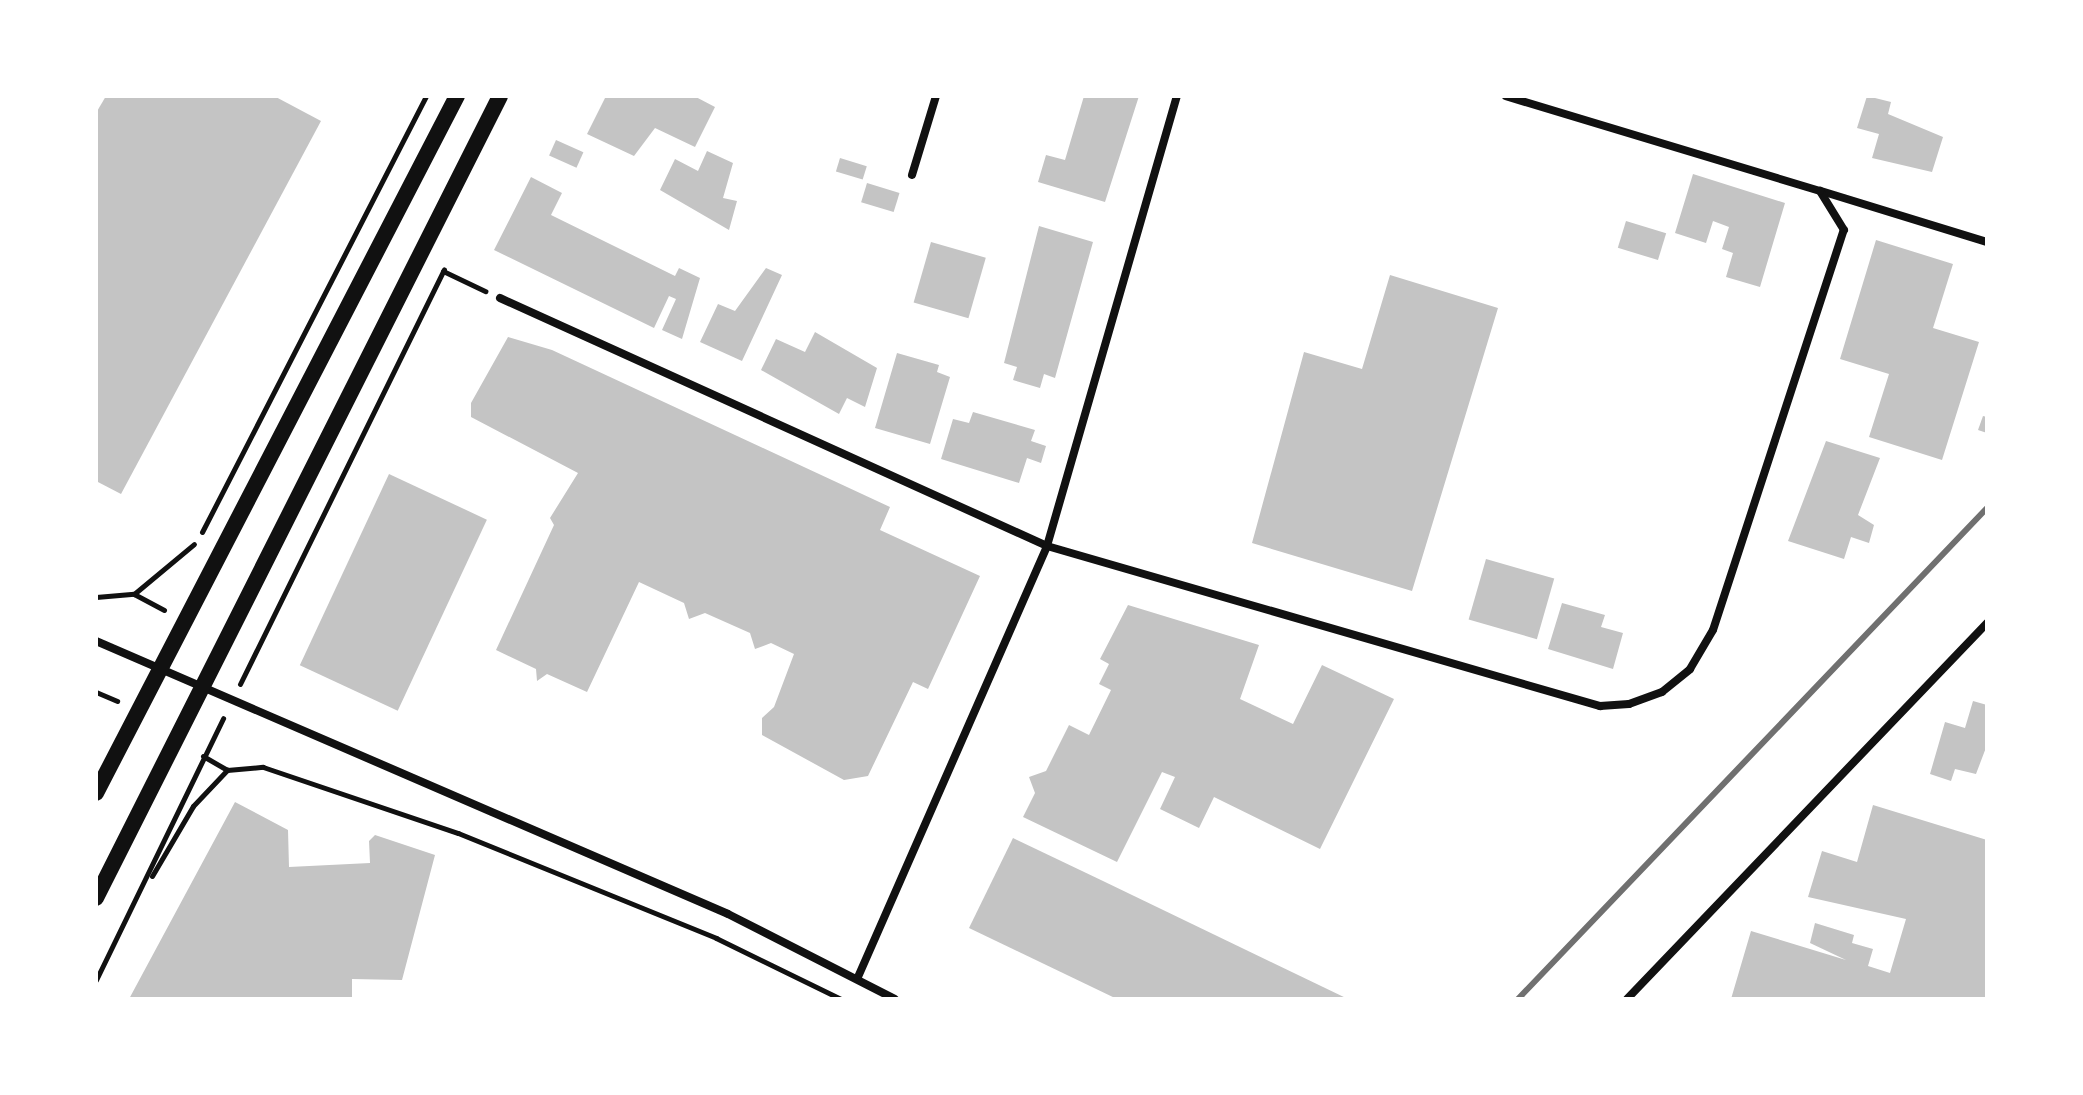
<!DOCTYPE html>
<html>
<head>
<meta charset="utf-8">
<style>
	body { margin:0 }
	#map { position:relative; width:2083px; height:1095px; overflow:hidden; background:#fff; font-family:"Noto Sans",sans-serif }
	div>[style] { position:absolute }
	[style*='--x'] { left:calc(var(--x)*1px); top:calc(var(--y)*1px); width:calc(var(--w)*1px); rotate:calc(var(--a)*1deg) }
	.building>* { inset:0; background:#c4c4c4; transform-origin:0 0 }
	.path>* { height:5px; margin:-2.5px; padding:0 2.5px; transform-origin:2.5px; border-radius:2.5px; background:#111 }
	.minor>* { height:8px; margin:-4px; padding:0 4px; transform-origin:4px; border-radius:4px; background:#111 }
	.secondary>* { height:16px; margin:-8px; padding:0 8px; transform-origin:8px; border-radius:8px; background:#111 }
	.rail>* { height:6px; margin:-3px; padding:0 3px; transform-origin:3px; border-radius:3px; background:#707070 }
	span { translate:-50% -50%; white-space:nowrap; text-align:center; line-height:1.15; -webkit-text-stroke:8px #fff; paint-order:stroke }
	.frame { position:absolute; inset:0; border:98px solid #fff; pointer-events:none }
</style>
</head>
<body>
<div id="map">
	<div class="building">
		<i style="clip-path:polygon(106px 96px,274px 96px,321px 121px,121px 494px,96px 481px,96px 113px)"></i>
		<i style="clip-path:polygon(606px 96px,694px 96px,715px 107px,695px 147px,655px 128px,634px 156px,587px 134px)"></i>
		<i style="clip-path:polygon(1084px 96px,1139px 96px,1105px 202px,1038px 182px,1046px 155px,1065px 160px)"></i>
		<i style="clip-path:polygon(1867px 96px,1891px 102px,1888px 114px,1943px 137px,1932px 172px,1872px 158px,1879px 134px,1857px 128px)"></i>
		<i style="left:556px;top:140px;width:30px;height:17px;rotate:24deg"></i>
		<i style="clip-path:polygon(707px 151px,733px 163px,723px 198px,737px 201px,729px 230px,660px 190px,675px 159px,698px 171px)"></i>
		<i style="left:840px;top:158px;width:28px;height:14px;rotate:17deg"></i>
		<i style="clip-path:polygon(1693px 174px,1785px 203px,1760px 287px,1726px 277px,1733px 253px,1722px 249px,1729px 227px,1713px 221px,1706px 243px,1675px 233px)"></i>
		<i style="clip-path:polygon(531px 177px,562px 193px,551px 215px,675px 276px,679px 268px,700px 278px,682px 339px,662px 330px,676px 299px,669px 296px,654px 328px,494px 250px)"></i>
		<i style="left:867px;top:183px;width:34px;height:20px;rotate:17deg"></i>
		<i style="left:1626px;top:221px;width:42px;height:28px;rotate:17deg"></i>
		<i style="clip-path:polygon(1039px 226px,1093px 242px,1055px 378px,1044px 374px,1040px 388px,1013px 380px,1017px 367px,1004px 363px)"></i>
		<i style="clip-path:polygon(1876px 240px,1953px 264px,1933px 328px,1979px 342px,1942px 460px,1869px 437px,1889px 374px,1840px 359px)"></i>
		<i style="left:931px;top:242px;width:57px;height:63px;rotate:16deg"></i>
		<i style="clip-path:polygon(766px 268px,782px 275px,742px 361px,700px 342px,718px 304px,735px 311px)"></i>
		<i style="clip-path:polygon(1390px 275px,1498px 308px,1412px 591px,1252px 543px,1304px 352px,1362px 369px)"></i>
		<i style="clip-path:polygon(815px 332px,877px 368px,865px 407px,847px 398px,839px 414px,761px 370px,776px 339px,805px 352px)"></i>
		<i style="clip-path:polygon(508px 337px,552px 350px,890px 507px,880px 530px,980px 576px,928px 689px,913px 682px,868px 776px,844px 780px,762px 735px,762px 718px,774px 707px,794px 654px,771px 643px,755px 649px,750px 633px,705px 613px,689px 619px,684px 603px,639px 582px,587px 692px,547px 674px,537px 681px,536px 669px,496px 650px,554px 525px,550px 518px,578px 473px,471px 417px,471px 403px)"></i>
		<i style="clip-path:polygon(897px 353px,939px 365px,937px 372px,950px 377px,930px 444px,875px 428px)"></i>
		<i style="clip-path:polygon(973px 412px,1035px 430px,1031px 441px,1046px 446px,1041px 463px,1027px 458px,1019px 483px,941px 459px,953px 419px,969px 423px)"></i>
		<i style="clip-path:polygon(1983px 416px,1987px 417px,1987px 433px,1978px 430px)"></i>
		<i style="clip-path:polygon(1826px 441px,1880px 458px,1858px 515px,1874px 525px,1869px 543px,1851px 537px,1844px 559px,1788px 541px)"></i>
		<i style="left:389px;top:474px;width:108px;height:211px;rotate:25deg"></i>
		<i style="left:1486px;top:559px;width:71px;height:63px;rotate:16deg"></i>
		<i style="clip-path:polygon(1562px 603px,1605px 615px,1601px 627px,1623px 633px,1613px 669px,1548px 649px)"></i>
		<i style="clip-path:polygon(1128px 605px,1259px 645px,1240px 699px,1293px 724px,1322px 665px,1394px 699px,1320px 849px,1214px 797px,1199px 828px,1160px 809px,1175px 777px,1162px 772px,1117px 862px,1023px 817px,1035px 793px,1029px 777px,1046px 771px,1069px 725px,1089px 735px,1111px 690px,1099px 684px,1109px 664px,1100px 659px)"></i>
		<i style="clip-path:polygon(1973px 701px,1987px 705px,1987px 745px,1976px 774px,1955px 769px,1951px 781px,1930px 774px,1945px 722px,1965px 728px)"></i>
		<i style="clip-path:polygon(235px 802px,288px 830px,289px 867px,370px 863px,369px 841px,375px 835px,435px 855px,402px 980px,352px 979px,352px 999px,129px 999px)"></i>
		<i style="clip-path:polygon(1873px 805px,1987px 840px,1987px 999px,1731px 999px,1751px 931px,1846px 960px,1810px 943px,1815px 923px,1854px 935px,1852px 943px,1873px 949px,1868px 966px,1890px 973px,1906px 919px,1808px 897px,1822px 851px,1857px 862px)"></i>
		<i style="clip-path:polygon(1013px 838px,1103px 881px,1348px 999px,1117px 999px,969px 928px)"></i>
	</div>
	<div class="path">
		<i style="--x:443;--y:271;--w:47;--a:25.5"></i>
		<i style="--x:202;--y:532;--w:490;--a:-62.8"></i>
		<i style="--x:134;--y:594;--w:78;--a:-39.8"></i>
		<i style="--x:96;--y:597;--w:38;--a:-5"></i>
		<i style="--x:134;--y:594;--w:34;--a:28"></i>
		<i style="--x:240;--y:684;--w:462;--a:-63.8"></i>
		<i style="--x:96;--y:692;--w:23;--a:23"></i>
		<i style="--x:203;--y:756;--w:28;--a:30"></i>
		<i style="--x:227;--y:770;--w:36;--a:-5"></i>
		<i style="--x:263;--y:767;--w:206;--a:18.7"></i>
		<i style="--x:458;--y:833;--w:279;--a:22.1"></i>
		<i style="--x:716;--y:938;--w:139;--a:26"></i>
		<i style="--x:152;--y:876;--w:81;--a:-59.6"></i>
		<i style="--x:193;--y:806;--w:50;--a:-46.6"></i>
		<i style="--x:96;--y:980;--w:291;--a:-64.1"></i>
	</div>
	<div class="minor">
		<i style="--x:912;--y:175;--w:83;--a:-73.1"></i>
		<i style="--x:1821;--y:191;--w:174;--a:17.1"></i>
		<i style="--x:500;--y:298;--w:601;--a:24.39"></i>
		<i style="--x:1047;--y:546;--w:576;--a:16.14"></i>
		<i style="--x:1600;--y:706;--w:29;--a:-4"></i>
		<i style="--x:1629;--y:704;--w:35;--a:-20"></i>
		<i style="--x:1662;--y:692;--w:36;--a:-39"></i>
		<i style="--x:1690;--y:669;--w:45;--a:-59.5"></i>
		<i style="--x:1713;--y:630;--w:421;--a:-71.9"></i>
		<i style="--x:1844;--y:230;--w:46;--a:-121.6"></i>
		<i style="--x:1820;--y:191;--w:328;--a:-163.2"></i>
		<i style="--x:96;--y:641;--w:688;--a:23.36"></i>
		<i style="--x:728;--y:914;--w:187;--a:27"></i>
		<i style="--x:858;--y:977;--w:471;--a:-66.3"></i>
		<i style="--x:1047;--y:546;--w:468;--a:-73.9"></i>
		<i style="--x:1627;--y:999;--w:521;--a:-46.25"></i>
	</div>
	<div class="secondary">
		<i style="--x:96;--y:793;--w:785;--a:-62.62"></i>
		<i style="--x:96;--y:898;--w:898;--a:-63.26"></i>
	</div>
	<div class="rail">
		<i style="--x:1518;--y:999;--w:679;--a:-46.31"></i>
	</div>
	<div class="frame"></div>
</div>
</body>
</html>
